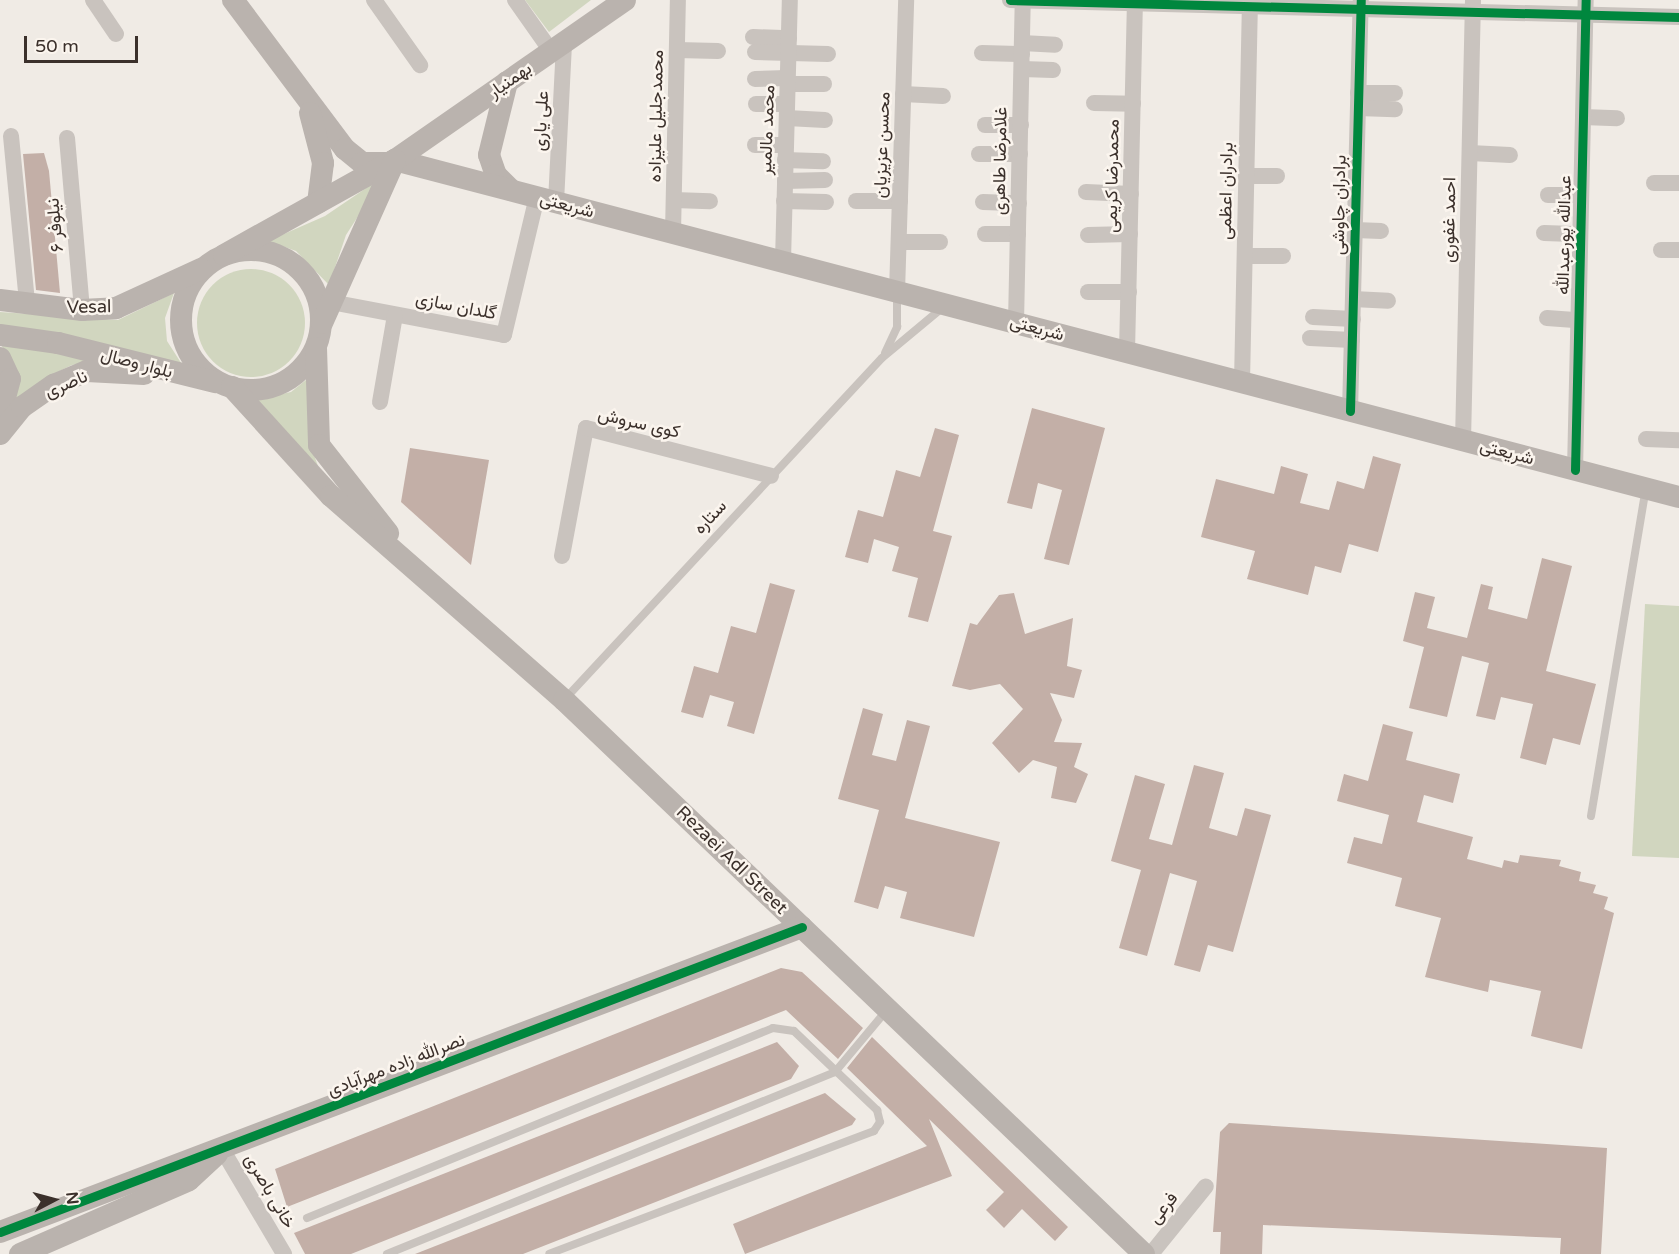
<!DOCTYPE html>
<html>
<head>
<meta charset="utf-8">
<style>
	body { margin:0 }
	#map { position:relative; width:1679px; height:1254px; overflow:hidden; background:#f0ebe5; font-family:"Varela Round",Vazirmatn,sans-serif }
	div>[style] { position:absolute }
	[style*='--x'] { left:calc(var(--x)*1px); top:calc(var(--y)*1px); width:calc(var(--w)*1px); rotate:calc(var(--a)*1deg) }
	.green>* { inset:0; background:#d1d6bf }
	.round { border-radius:50% }
	.building>* { inset:0; background:#c3afa7 }
	.lane>* { height:8px; margin:-4px; padding:0 4px; transform-origin:4px; border-radius:4px; background:#c9c3be }
	.street>* { height:16px; margin:-8px; padding:0 8px; transform-origin:8px; border-radius:8px; background:#c9c3be }
	.secondary>* { height:22px; margin:-11px; padding:0 11px; transform-origin:11px; border-radius:11px; background:#bab3ae }
	.secondary>.ring { margin:-11px; padding:0; box-sizing:content-box; background:none; border:22px solid #bab3ae; border-radius:50% }
	.cycleway>* { height:9px; margin:-4.5px; padding:0 4.5px; transform-origin:4.5px; border-radius:4.5px; background:#00873e }
	span { translate:-50% -50%; white-space:nowrap; text-align:center; line-height:1.15; -webkit-text-stroke:5px #fbf5ee; paint-order:stroke }
	.street-label { font-size:18px; color:#3b302b }
	.north { position:absolute; left:24px; top:1170px; width:60px; height:60px; -webkit-text-stroke:4px #fbf5ee; paint-order:stroke; rotate:84deg; font-size:16px; font-weight:700; line-height:24px; text-align:center; color:#3b302b }
	.north::after { content:''; display:block; margin:auto; width:21px; height:27px; background:#3b302b; clip-path:polygon(50% 0,100% 100%,50% 72%,0 100%) }
	.scale { position:absolute; left:24px; top:36px; width:114px; height:27px; box-sizing:border-box; border:3px solid #3b302b; border-top:0; padding-left:8px; font-size:18px; line-height:21px; white-space:nowrap; color:#3b302b; -webkit-text-stroke:4px #fbf5ee; paint-order:stroke }
</style>
</head>
<body>
<div id="map">
	<div class="green">
		<i style="clip-path:polygon(525px 0,591px 0,549px 32px)"></i>
		<i style="clip-path:polygon(384px 176px,346px 235px,329px 285px,296px 251px,268px 241px,325px 216px)"></i>
		<i class="round" style="left:197px;top:269px;width:108px;height:108px"></i>
		<i style="clip-path:polygon(174px 293px,165px 318px,167px 341px,185px 369px,0 329px,0 312px,118px 320px)"></i>
		<i style="clip-path:polygon(0 343px,105px 360px,72px 365px,47px 377px,11px 409px,21px 378px)"></i>
		<i style="clip-path:polygon(311px 376px,313px 452px,319px 469px,250px 401px,291px 392px)"></i>
		<i style="clip-path:polygon(1645px 604px,1679px 606px,1679px 858px,1632px 856px)"></i>
	</div>
	<div class="building">
		<i style="clip-path:polygon(44px 153px,49px 171px,60px 293px,36px 290px,23px 154px)"></i>
		<i style="clip-path:polygon(1032px 408px,1105px 428px,1069px 565px,1044px 559px,1062px 490px,1038px 483px,1032px 509px,1007px 503px)"></i>
		<i style="clip-path:polygon(935px 428px,959px 435px,933px 531px,952px 536px,928px 622px,908px 617px,918px 578px,892px 571px,899px 547px,874px 539px,868px 563px,845px 557px,858px 510px,883px 517px,896px 470px,920px 477px)"></i>
		<i style="clip-path:polygon(410px 448px,489px 460px,471px 565px,401px 502px)"></i>
		<i style="clip-path:polygon(1373px 456px,1401px 464px,1378px 552px,1349px 544px,1341px 573px,1315px 566px,1308px 595px,1247px 579px,1255px 551px,1201px 537px,1216px 479px,1274px 494px,1281px 466px,1308px 474px,1300px 503px,1329px 510px,1337px 481px,1364px 489px)"></i>
		<i style="clip-path:polygon(1542px 558px,1572px 566px,1546px 671px,1596px 684px,1580px 745px,1553px 738px,1546px 765px,1520px 758px,1533px 704px,1501px 697px,1495px 720px,1476px 716px,1489px 663px,1462px 656px,1447px 717px,1409px 708px,1424px 647px,1403px 641px,1415px 592px,1435px 597px,1427px 628px,1467px 638px,1481px 584px,1493px 587px,1488px 609px,1527px 619px)"></i>
		<i style="clip-path:polygon(770px 583px,795px 590px,754px 734px,727px 726px,734px 702px,710px 695px,703px 718px,681px 712px,694px 666px,718px 673px,731px 626px,756px 633px)"></i>
		<i style="clip-path:polygon(1014px 593px,1025px 634px,1073px 618px,1067px 666px,1082px 670px,1074px 698px,1050px 693px,1062px 720px,1054px 742px,1082px 743px,1074px 767px,1088px 774px,1076px 803px,1051px 798px,1057px 767px,1033px 760px,1019px 773px,992px 743px,1023px 709px,1000px 684px,970px 690px,952px 686px,970px 623px,977px 625px,999px 595px)"></i>
		<i style="clip-path:polygon(863px 708px,883px 714px,872px 755px,896px 761px,907px 720px,930px 726px,905px 818px,1000px 842px,974px 937px,900px 918px,907px 892px,885px 886px,878px 909px,854px 902px,879px 810px,838px 799px)"></i>
		<i style="clip-path:polygon(1383px 724px,1413px 732px,1406px 760px,1460px 774px,1453px 803px,1424px 795px,1417px 822px,1473px 837px,1467px 859px,1502px 868px,1504px 860px,1518px 863px,1520px 855px,1561px 860px,1559px 866px,1581px 872px,1579px 881px,1596px 885px,1593px 893px,1608px 897px,1604px 909px,1614px 913px,1582px 1049px,1531px 1036px,1541px 991px,1490px 980px,1488px 992px,1425px 977px,1441px 918px,1395px 906px,1402px 878px,1347px 863px,1354px 837px,1382px 844px,1389px 815px,1337px 801px,1344px 774px,1368px 781px)"></i>
		<i style="clip-path:polygon(1194px 765px,1224px 773px,1209px 828px,1237px 836px,1245px 808px,1271px 815px,1233px 952px,1208px 945px,1200px 972px,1174px 965px,1197px 881px,1170px 873px,1147px 956px,1119px 948px,1141px 870px,1111px 861px,1135px 775px,1165px 784px,1149px 839px,1172px 845px)"></i>
		<i style="clip-path:polygon(781px 968px,802px 972px,863px 1028px,838px 1059px,786px 1010px,287px 1207px,275px 1169px)"></i>
		<i style="clip-path:polygon(872px 1037px,1068px 1227px,1055px 1241px,1022px 1209px,1004px 1228px,986px 1210px,1004px 1192px,929px 1119px,952px 1176px,745px 1254px,733px 1224px,927px 1146px,847px 1068px)"></i>
		<i style="clip-path:polygon(777px 1042px,799px 1066px,791px 1079px,351px 1254px,305px 1254px,294px 1233px)"></i>
		<i style="clip-path:polygon(825px 1093px,856px 1119px,852px 1125px,523px 1254px,415px 1254px)"></i>
		<i style="clip-path:polygon(1229px 1123px,1607px 1148px,1601px 1254px,1560px 1254px,1561px 1238px,1263px 1225px,1262px 1254px,1220px 1254px,1221px 1232px,1213px 1232px,1220px 1132px)"></i>
	</div>
	<div class="lane">
		<i style="--x:885;--y:353;--w:29;--a:-65"></i>
		<i style="--x:897;--y:327;--w:34;--a:-90"></i>
		<i style="--x:564;--y:700;--w:467;--a:-47.1"></i>
		<i style="--x:882;--y:358;--w:78;--a:-39.8"></i>
		<i style="--x:1591;--y:816;--w:332;--a:-80.5"></i>
		<i style="--x:307;--y:1218;--w:503;--a:-22.18"></i>
		<i style="--x:773;--y:1028;--w:21;--a:8"></i>
		<i style="--x:794;--y:1031;--w:115;--a:43.6"></i>
		<i style="--x:877;--y:1110;--w:12;--a:76"></i>
		<i style="--x:880;--y:1122;--w:11;--a:124"></i>
		<i style="--x:874;--y:1131;--w:347;--a:159.3"></i>
		<i style="--x:387;--y:1254;--w:484;--a:-22.1"></i>
		<i style="--x:835;--y:1072;--w:80;--a:-50.1"></i>
	</div>
	<div class="street">
		<i style="--x:93;--y:0;--w:41;--a:55.9"></i>
		<i style="--x:374;--y:0;--w:80;--a:54.7"></i>
		<i style="--x:515;--y:0;--w:62;--a:54.8"></i>
		<i style="--x:1010;--y:0;--w:669;--a:1.46"></i>
		<i style="--x:753;--y:37;--w:36;--a:2"></i>
		<i style="--x:1022;--y:43;--w:33;--a:3"></i>
		<i style="--x:677;--y:50;--w:41;--a:1.4"></i>
		<i style="--x:755;--y:52;--w:73;--a:1.6"></i>
		<i style="--x:982;--y:53;--w:40;--a:1.4"></i>
		<i style="--x:1022;--y:69;--w:31;--a:2"></i>
		<i style="--x:755;--y:79;--w:32;--a:-2"></i>
		<i style="--x:788;--y:84;--w:36;--a:0"></i>
		<i style="--x:1358;--y:93;--w:37;--a:0"></i>
		<i style="--x:903;--y:94;--w:40;--a:2.9"></i>
		<i style="--x:1094;--y:103;--w:39;--a:1"></i>
		<i style="--x:756;--y:104;--w:31;--a:0"></i>
		<i style="--x:1358;--y:108;--w:37;--a:2"></i>
		<i style="--x:1583;--y:117;--w:34;--a:2"></i>
		<i style="--x:787;--y:118;--w:38;--a:3"></i>
		<i style="--x:985;--y:125;--w:36;--a:0"></i>
		<i style="--x:11;--y:136;--w:168;--a:84.5"></i>
		<i style="--x:67;--y:138;--w:173;--a:85"></i>
		<i style="--x:755;--y:145;--w:31;--a:0"></i>
		<i style="--x:1470;--y:153;--w:40;--a:2.9"></i>
		<i style="--x:979;--y:154;--w:41;--a:0"></i>
		<i style="--x:785;--y:160;--w:38;--a:2"></i>
		<i style="--x:1246;--y:176;--w:31;--a:0"></i>
		<i style="--x:785;--y:181;--w:40;--a:-1.4"></i>
		<i style="--x:1654;--y:183;--w:25;--a:0"></i>
		<i style="--x:1086;--y:192;--w:45;--a:2.5"></i>
		<i style="--x:1548;--y:195;--w:33;--a:0"></i>
		<i style="--x:674;--y:200;--w:36;--a:2"></i>
		<i style="--x:784;--y:201;--w:42;--a:1.4"></i>
		<i style="--x:856;--y:201;--w:44;--a:0"></i>
		<i style="--x:556;--y:202;--w:160;--a:-87.1"></i>
		<i style="--x:983;--y:202;--w:36;--a:2"></i>
		<i style="--x:1355;--y:230;--w:26;--a:2"></i>
		<i style="--x:673;--y:233;--w:233;--a:-88.8"></i>
		<i style="--x:1544;--y:233;--w:36;--a:2"></i>
		<i style="--x:985;--y:234;--w:33;--a:0"></i>
		<i style="--x:1088;--y:235;--w:42;--a:-1.4"></i>
		<i style="--x:899;--y:242;--w:41;--a:0"></i>
		<i style="--x:1661;--y:250;--w:18;--a:0"></i>
		<i style="--x:1245;--y:256;--w:38;--a:0"></i>
		<i style="--x:783;--y:261;--w:261;--a:-88.5"></i>
		<i style="--x:897;--y:292;--w:292;--a:-88.2"></i>
		<i style="--x:1088;--y:292;--w:41;--a:0"></i>
		<i style="--x:1353;--y:299;--w:35;--a:3"></i>
		<i style="--x:331;--y:302;--w:176;--a:10.8"></i>
		<i style="--x:504;--y:335;--w:142;--a:-76.6"></i>
		<i style="--x:1313;--y:317;--w:40;--a:2.9"></i>
		<i style="--x:1547;--y:318;--w:31;--a:4"></i>
		<i style="--x:1016;--y:323;--w:323;--a:-88.8"></i>
		<i style="--x:1310;--y:338;--w:42;--a:2.7"></i>
		<i style="--x:1127;--y:352;--w:352;--a:-88.7"></i>
		<i style="--x:1242;--y:382;--w:382;--a:-88.8"></i>
		<i style="--x:380;--y:402;--w:88;--a:-80.2"></i>
		<i style="--x:1350;--y:411;--w:411;--a:-88.5"></i>
		<i style="--x:1646;--y:439;--w:33;--a:2"></i>
		<i style="--x:1463;--y:441;--w:441;--a:-88.7"></i>
		<i style="--x:1575;--y:470;--w:470;--a:-88.7"></i>
		<i style="--x:562;--y:556;--w:130;--a:-79.4"></i>
		<i style="--x:586;--y:428;--w:191;--a:14.5"></i>
		<i style="--x:222;--y:1149;--w:122;--a:59.4"></i>
		<i style="--x:1151;--y:1254;--w:87;--a:-51"></i>
	</div>
	<div class="secondary">
		<i style="--x:233;--y:0;--w:186;--a:53.1"></i>
		<i style="--x:345;--y:149;--w:22;--a:39"></i>
		<i style="--x:362;--y:163;--w:25;--a:0"></i>
		<i style="--x:507;--y:82;--w:75;--a:103.9"></i>
		<i style="--x:489;--y:155;--w:21;--a:71"></i>
		<i style="--x:496;--y:175;--w:21;--a:45"></i>
		<i style="--x:310;--y:113;--w:52;--a:75.4"></i>
		<i style="--x:323;--y:163;--w:40;--a:97.1"></i>
		<i style="--x:395;--y:160;--w:1327;--a:14.71"></i>
		<i class="ring" style="left:181px;top:250px;width:118px;height:118px"></i>
		<i style="--x:224;--y:255;--w:196;--a:-29.1"></i>
		<i style="--x:395;--y:160;--w:280;--a:-34.8"></i>
		<i style="--x:0;--y:300;--w:83;--a:7"></i>
		<i style="--x:82;--y:310;--w:34;--a:-3"></i>
		<i style="--x:116;--y:308;--w:94;--a:-24.6"></i>
		<i style="--x:322;--y:323;--w:179;--a:-65.9"></i>
		<i style="--x:0;--y:335;--w:59;--a:7.9"></i>
		<i style="--x:58;--y:343;--w:162;--a:14"></i>
		<i style="--x:316;--y:348;--w:97;--a:88.2"></i>
		<i style="--x:319;--y:445;--w:112;--a:51.9"></i>
		<i style="--x:0;--y:358;--w:23;--a:65"></i>
		<i style="--x:10;--y:379;--w:38;--a:105"></i>
		<i style="--x:232;--y:387;--w:147;--a:47.8"></i>
		<i style="--x:331;--y:496;--w:310;--a:41.2"></i>
		<i style="--x:564;--y:700;--w:802;--a:43.69"></i>
		<i style="--x:0;--y:434;--w:35;--a:-51"></i>
		<i style="--x:22;--y:407;--w:39;--a:-35"></i>
		<i style="--x:54;--y:385;--w:36;--a:-23"></i>
		<i style="--x:87;--y:371;--w:57;--a:3"></i>
		<i style="--x:0;--y:1232;--w:858;--a:-20.82"></i>
		<i style="--x:20;--y:1254;--w:184;--a:-23.6"></i>
		<i style="--x:189;--y:1180;--w:38;--a:-43"></i>
	</div>
	<div class="cycleway">
		<i style="--x:1010;--y:0;--w:669;--a:1.46"></i>
		<i style="--x:1350;--y:411;--w:411;--a:-88.5"></i>
		<i style="--x:1575;--y:470;--w:470;--a:-88.7"></i>
		<i style="--x:0;--y:1232;--w:858;--a:-20.82"></i>
	</div>
	<div class="street-label">
		<span style="left:510px;top:80px;rotate:-35deg">بهمنیار</span>
		<span style="left:656px;top:116px;rotate:-89deg">محمدجلیل علیزاده</span>
		<span style="left:541px;top:121px;rotate:-87deg">علی یاری</span>
		<span style="left:767px;top:130px;rotate:-88deg">محمد مالمیر</span>
		<span style="left:882px;top:145px;rotate:-88deg">محسن عزیزیان</span>
		<span style="left:1000px;top:161px;rotate:-89deg">غلامرضا طاهری</span>
		<span style="left:1112px;top:176px;rotate:-89deg">محمدرضا کریمی</span>
		<span style="left:1226px;top:191px;rotate:-89deg">برادران اعظمی</span>
		<span style="left:567px;top:205px;rotate:15deg">شریعتی</span>
		<span style="left:1339px;top:205px;rotate:-89deg">برادران چاوشی</span>
		<span style="left:1449px;top:220px;rotate:-89deg">احمد غفوری</span>
		<span style="left:55px;top:225px;rotate:-95deg">نیلوفر ۶</span>
		<span style="left:1564px;top:235px;rotate:-89deg">عبدالله پورعبدالله</span>
		<span style="left:456px;top:306px;rotate:11deg">گلدان سازی</span>
		<span style="left:89px;top:307px;rotate:-1deg">Vesal</span>
		<span style="left:1037px;top:328px;rotate:15deg">شریعتی</span>
		<span style="left:137px;top:363px;rotate:15deg">بلوار وصال</span>
		<span style="left:66px;top:384px;rotate:-23deg">ناصری</span>
		<span style="left:639px;top:423px;rotate:13deg">کوی سروش</span>
		<span style="left:1507px;top:452px;rotate:15deg">شریعتی</span>
		<span style="left:710px;top:517px;rotate:-47deg">ستاره</span>
		<span style="left:732px;top:860px;rotate:44deg">Rezaei Adl Street</span>
		<span style="left:396px;top:1065px;rotate:-21deg">نصرالله زاده مهرآبادی</span>
		<span style="left:270px;top:1191px;rotate:60deg">خانی باصری</span>
		<span style="left:1163px;top:1208px;rotate:-51deg">فرعی</span>
	</div>
	<div class="north">N</div>
	<div class="scale">50 m</div>
</div>
</body>
</html>
